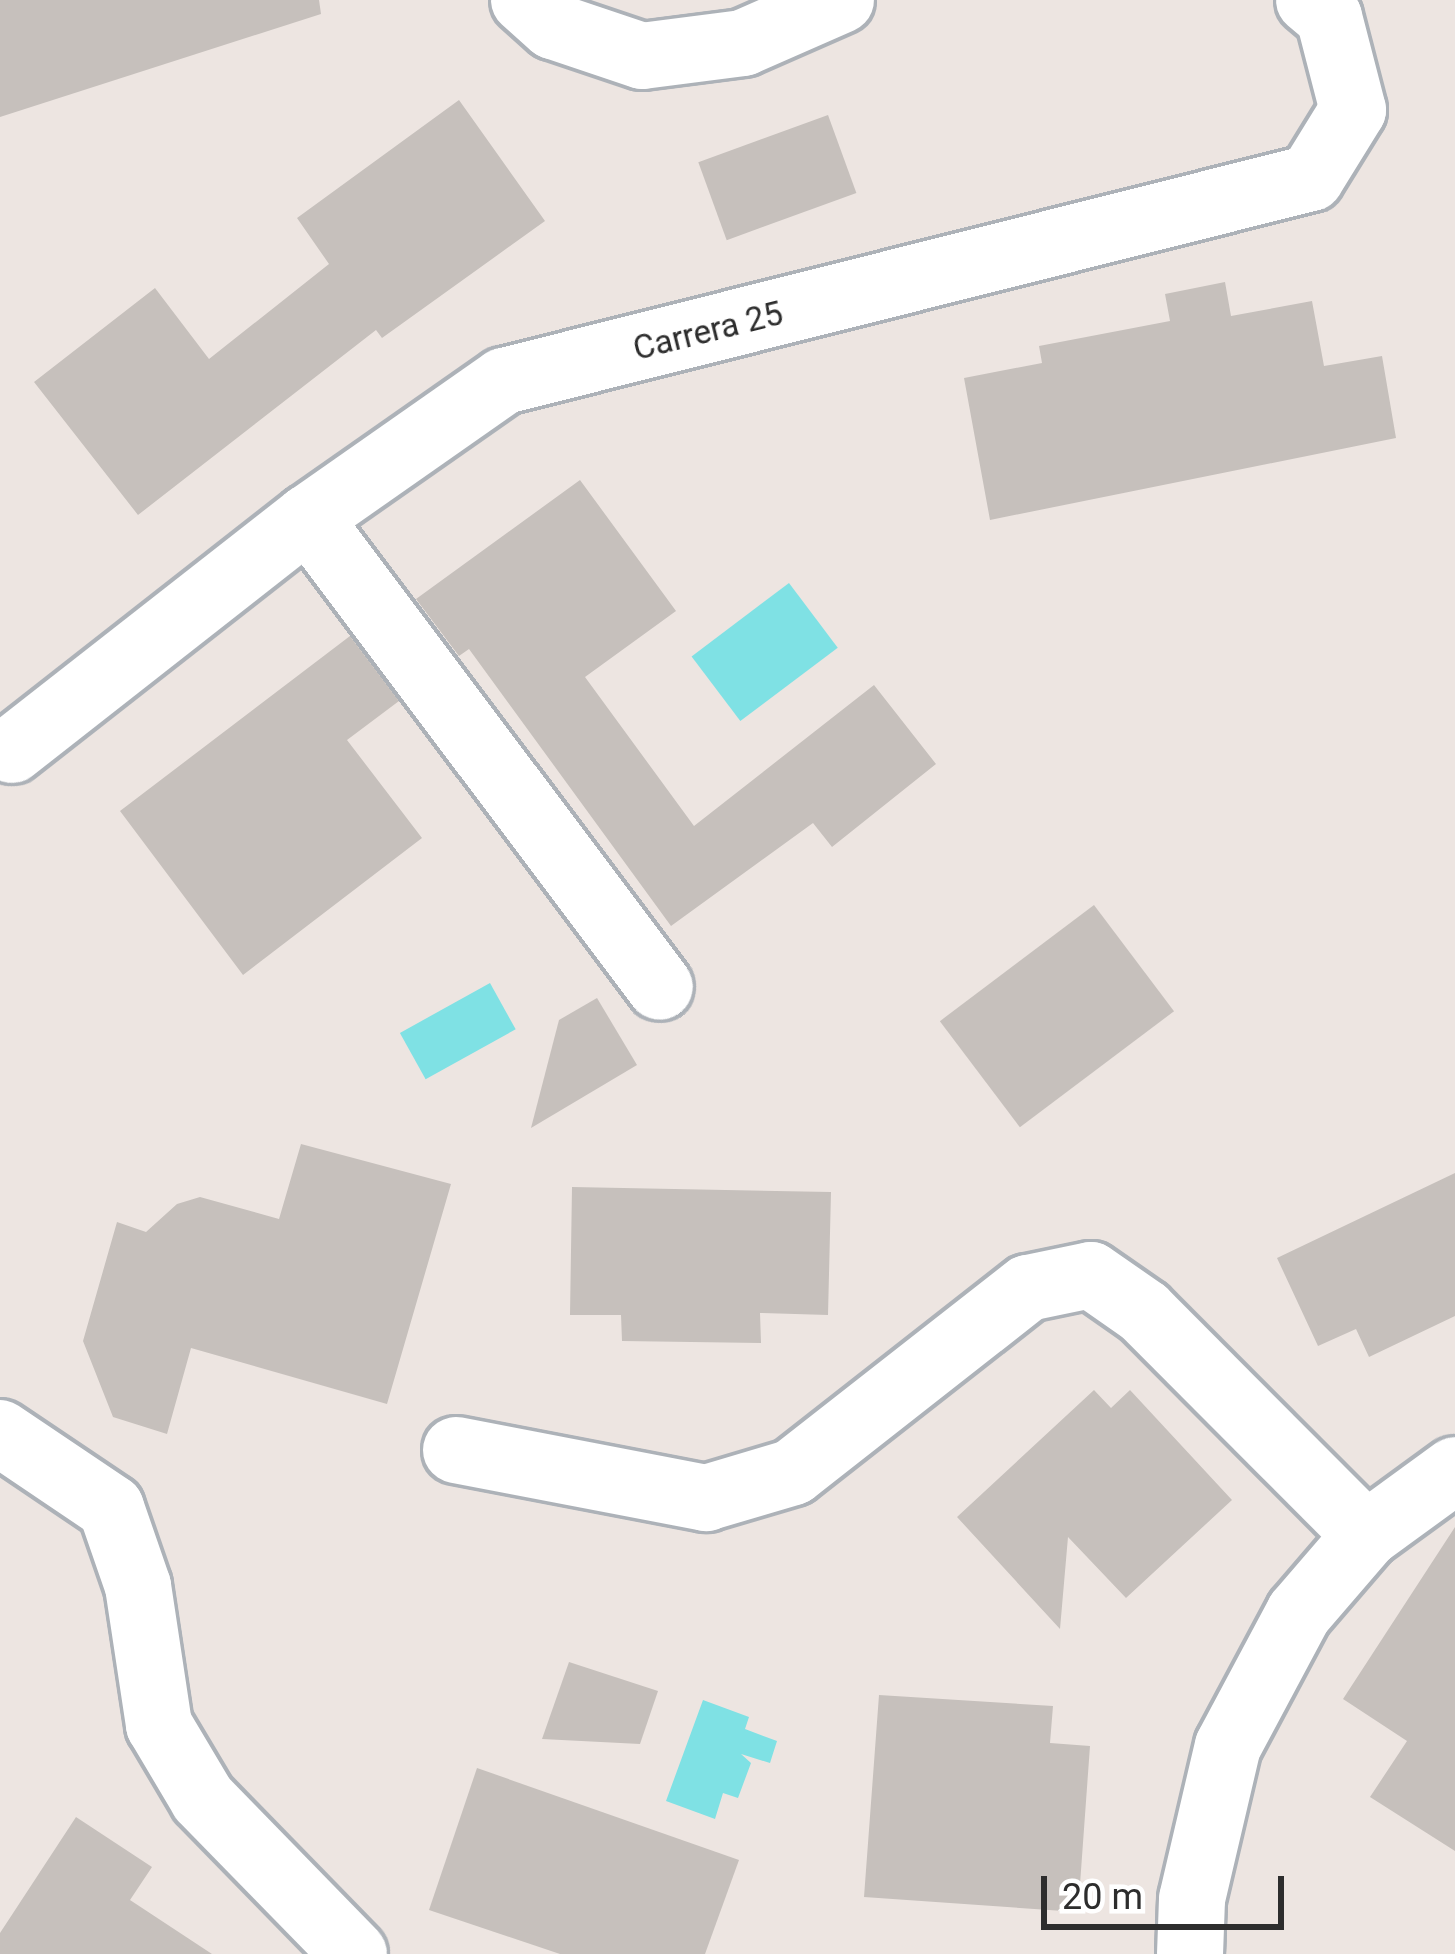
<!DOCTYPE html>
<html>
<head>
<meta charset="utf-8">
<style>
	body { margin:0 }
	#map { position:relative; width:1455px; height:1954px; overflow:hidden; background:#ede5e1; font-family:Roboto,sans-serif }
	div>[style] { position:absolute }
	[style*='--x'] { left:calc(var(--x)*1px); top:calc(var(--y)*1px); width:calc(var(--w)*1px); rotate:calc(var(--a)*1deg) }
	.water>* { inset:0; background:#7fe1e4; transform-origin:0 0 }
	.building>* { inset:0; background:#c6c0bc; transform-origin:0 0 }
	.roads { filter:drop-shadow(3px 0 #adb2b8) drop-shadow(-3px 0 #adb2b8) drop-shadow(0 3px #adb2b8) drop-shadow(0 -3px #adb2b8) }
	.minor>* { height:66px; margin:-33px; padding:0 33px; transform-origin:33px; border-radius:33px; background:#fff }
	span { translate:-50% -50%; white-space:nowrap; text-align:center; line-height:1.15; -webkit-text-stroke:10px #fff; paint-order:stroke }
	.street-label { font-size:33px; color:#2d2d2d }
	.scale { position:absolute; left:1041px; top:1876px; width:243px; height:54px; box-sizing:border-box; border:6px solid #2d2d2d; border-top:0; padding-left:15px; font-size:36px; line-height:42px; white-space:nowrap; color:#2d2d2d; -webkit-text-stroke:9px #fff; paint-order:stroke }
</style>
</head>
<body>
<div id="map">
	<div class="water">
		<i style="left:789px;top:583px;width:81px;height:122px;rotate:53deg"></i>
		<i style="left:490px;top:983px;width:53px;height:103px;rotate:61deg"></i>
		<i style="clip-path:polygon(703px 1700px,749px 1717px,745px 1729px,777px 1741px,770px 1763px,741px 1754px,751px 1763px,738px 1798px,723px 1793px,715px 1819px,666px 1801px)"></i>
	</div>
	<div class="building">
		<i style="clip-path:polygon(0 0,319px 0,321px 14px,0 117px)"></i>
		<i style="clip-path:polygon(459px 100px,545px 221px,382px 338px,376px 330px,138px 515px,34px 382px,155px 288px,209px 359px,329px 264px,297px 218px)"></i>
		<i style="left:828px;top:115px;width:83px;height:138px;rotate:70deg"></i>
		<i style="clip-path:polygon(1225px 282px,1231px 316px,1312px 301px,1324px 366px,1382px 356px,1396px 438px,990px 520px,964px 378px,1042px 363px,1039px 346px,1170px 321px,1165px 294px)"></i>
		<i style="clip-path:polygon(580px 480px,676px 611px,585px 677px,694px 826px,874px 685px,936px 764px,832px 847px,813px 823px,671px 926px,469px 649px,459px 656px,416px 599px)"></i>
		<i style="clip-path:polygon(350px 636px,399px 701px,347px 740px,422px 838px,243px 975px,120px 811px)"></i>
		<i style="left:1094px;top:905px;width:133px;height:193px;rotate:53deg"></i>
		<i style="clip-path:polygon(597px 998px,637px 1065px,531px 1128px,559px 1020px)"></i>
		<i style="clip-path:polygon(301px 1144px,451px 1184px,387px 1404px,191px 1348px,167px 1434px,113px 1417px,83px 1341px,117px 1222px,146px 1232px,177px 1204px,200px 1197px,279px 1219px)"></i>
		<i style="clip-path:polygon(1455px 1173px,1455px 1316px,1369px 1357px,1356px 1329px,1318px 1346px,1277px 1258px)"></i>
		<i style="clip-path:polygon(572px 1187px,831px 1192px,828px 1315px,760px 1313px,761px 1343px,622px 1341px,621px 1315px,570px 1315px)"></i>
		<i style="clip-path:polygon(1094px 1390px,1111px 1408px,1130px 1390px,1232px 1500px,1126px 1598px,1068px 1537px,1060px 1629px,957px 1517px)"></i>
		<i style="clip-path:polygon(1455px 1527px,1455px 1851px,1370px 1797px,1407px 1741px,1343px 1699px)"></i>
		<i style="clip-path:polygon(569px 1662px,658px 1691px,640px 1744px,542px 1739px)"></i>
		<i style="clip-path:polygon(879px 1695px,1053px 1706px,1050px 1743px,1090px 1746px,1078px 1912px,864px 1897px)"></i>
		<i style="clip-path:polygon(477px 1768px,739px 1860px,705px 1954px,560px 1954px,429px 1910px)"></i>
		<i style="clip-path:polygon(76px 1817px,152px 1867px,130px 1900px,212px 1954px,0 1954px,0 1933px)"></i>
	</div>
	<div class="roads">
		<div class="minor">
			<i style="--x:524;--y:0;--w:39;--a:42"></i>
			<i style="--x:553;--y:26;--w:94;--a:18.6"></i>
			<i style="--x:642;--y:56;--w:102;--a:-7.3"></i>
			<i style="--x:743;--y:43;--w:107;--a:-23.7"></i>
			<i style="--x:308;--y:518;--w:586;--a:53.11"></i>
			<i style="--x:12;--y:750;--w:376;--a:-38.1"></i>
			<i style="--x:308;--y:518;--w:239;--a:-35"></i>
			<i style="--x:504;--y:381;--w:832;--a:-14.12"></i>
			<i style="--x:1311;--y:178;--w:80;--a:-58.3"></i>
			<i style="--x:1353;--y:110;--w:96;--a:-104.5"></i>
			<i style="--x:1329;--y:17;--w:26;--a:-140"></i>
			<i style="--x:0;--y:1433;--w:134;--a:34"></i>
			<i style="--x:111;--y:1508;--w:83;--a:70.9"></i>
			<i style="--x:138;--y:1586;--w:141;--a:81.4"></i>
			<i style="--x:159;--y:1725;--w:86;--a:59.3"></i>
			<i style="--x:203;--y:1799;--w:216;--a:45.7"></i>
			<i style="--x:456;--y:1450;--w:255;--a:10.9"></i>
			<i style="--x:706;--y:1498;--w:91;--a:-16.6"></i>
			<i style="--x:793;--y:1472;--w:298;--a:-38.1"></i>
			<i style="--x:1028;--y:1288;--w:64;--a:-11.7"></i>
			<i style="--x:1091;--y:1275;--w:65;--a:34.9"></i>
			<i style="--x:1144;--y:1312;--w:315;--a:45.1"></i>
			<i style="--x:1190;--y:1954;--w:55;--a:-87.9"></i>
			<i style="--x:1192;--y:1899;--w:157;--a:-76.8"></i>
			<i style="--x:1228;--y:1746;--w:151;--a:-61.9"></i>
			<i style="--x:1299;--y:1613;--w:103;--a:-49.3"></i>
			<i style="--x:1366;--y:1535;--w:110;--a:-36.1"></i>
		</div>
	</div>
	<div class="street-label">
		<span style="left:708px;top:331px;rotate:-14deg">Carrera 25</span>
	</div>
	<div class="scale">20 m</div>
</div>
</body>
</html>
